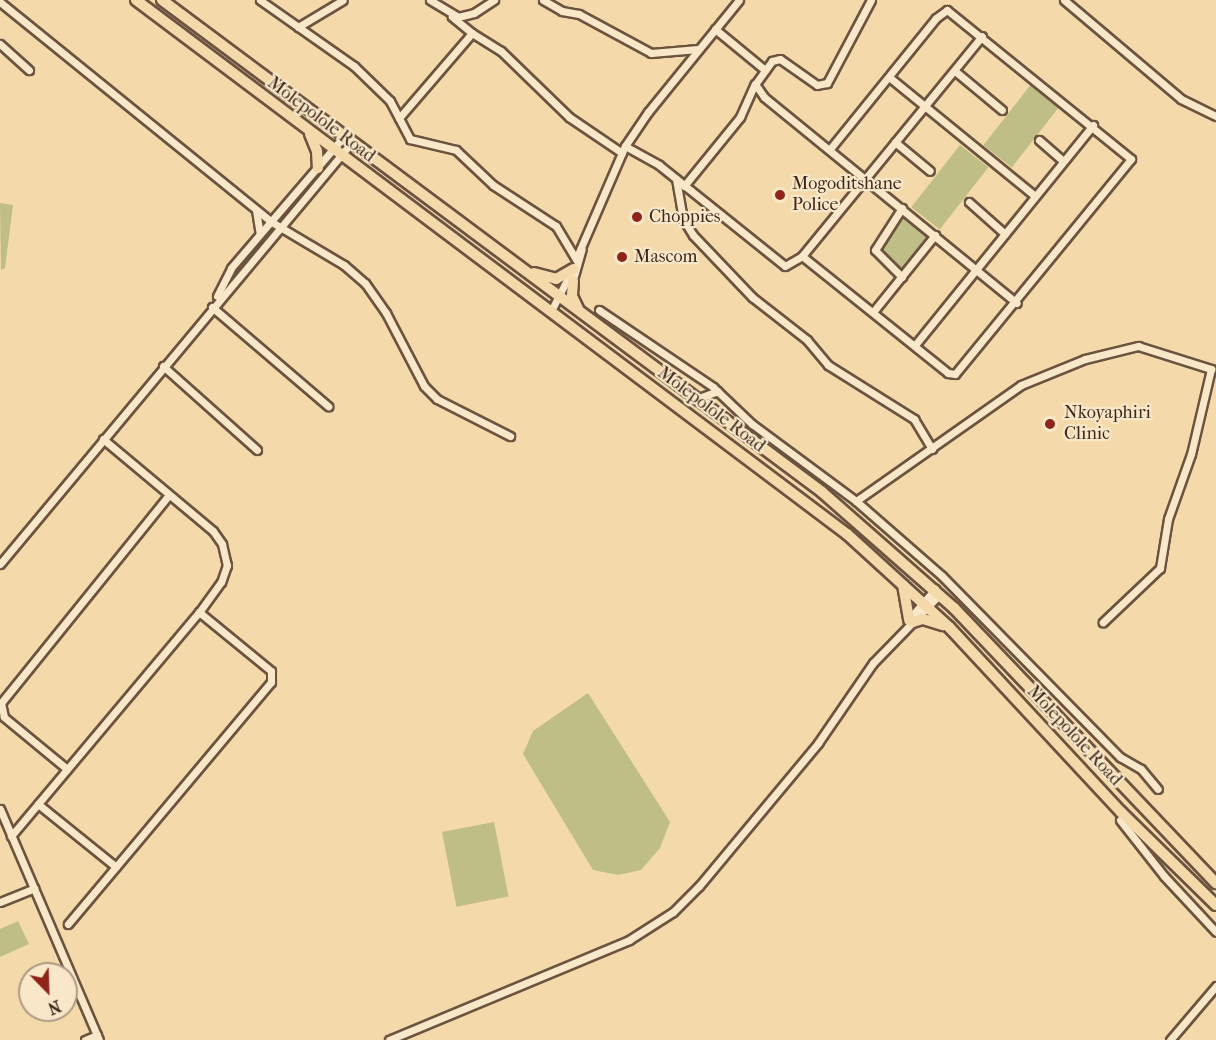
<!DOCTYPE html>
<html>
<head>
<meta charset="utf-8">
<style>
	body { margin:0 }
	#map { position:relative; width:1216px; height:1040px; overflow:hidden; background:#f4daaa; font-family:"IM FELL French Canon",serif }
	div>[style] { position:absolute }
	[style*='--x'] { left:calc(var(--x)*1px); top:calc(var(--y)*1px); width:calc(var(--w)*1px); rotate:calc(var(--a)*1deg) }
	.green>* { inset:0; background:#bebe86; transform-origin:0 0 }
	.roads { filter:drop-shadow(2px 0 #6c533f) drop-shadow(-2px 0 #6c533f) drop-shadow(0 2px #6c533f) drop-shadow(0 -2px #6c533f) }
	.street>* { height:7px; margin:-3.5px; padding:0 3.5px; transform-origin:3.5px; border-radius:3.5px; background:#f8e7c8 }
	.primary>* { height:10px; margin:-5px; padding:0 5px; transform-origin:5px; border-radius:5px; background:#f4daaa }
	.dots>* { width:16px; height:16px; translate:-50% -50%; box-sizing:border-box; border:3px solid #f8e7c8; border-radius:50% }
	span { translate:-50% -50%; white-space:nowrap; text-align:center; line-height:1.15; -webkit-text-stroke:4.5px #f8e7c8; paint-order:stroke }
	.street-label { font-size:18px; color:#3e261b }
	.poi-label { font-size:18px; color:#3e261b }
	.left { translate:0 -50%; text-align:left }
	.north { position:absolute; left:18px; top:962px; width:60px; height:60px; box-sizing:border-box; background:#f8e7c8; border:2px solid #ae9a83; border-radius:50%; rotate:157deg; font-size:16px; font-weight:700; line-height:24px; text-align:center; color:#3e261b }
	.north::after { content:''; display:block; margin:auto; width:21px; height:27px; background:#8f2418; clip-path:polygon(50% 0,100% 100%,50% 72%,0 100%) }
</style>
</head>
<body>
<div id="map">
	<div class="green">
		<i style="left:1032px;top:83px;width:36px;height:79px;rotate:38deg"></i>
		<i style="left:960px;top:145px;width:36px;height:79px;rotate:38deg"></i>
		<i style="clip-path:polygon(0 203px,13px 205px,5px 268px,1px 270px)"></i>
		<i style="clip-path:polygon(904px 217px,928px 236px,902px 268px,884px 255px,881px 245px)"></i>
		<i style="clip-path:polygon(588px 693px,670px 822px,660px 848px,641px 870px,618px 875px,593px 870px,523px 754px,533px 731px)"></i>
		<i style="left:494px;top:822px;width:76px;height:53px;rotate:79deg"></i>
		<i style="clip-path:polygon(18px 921px,29px 944px,0 957px,0 929px)"></i>
	</div>
	<div class="roads">
		<div class="street">
			<i style="--x:260;--y:0;--w:115;--a:35.1"></i>
			<i style="--x:354;--y:66;--w:50;--a:44.2"></i>
			<i style="--x:390;--y:101;--w:43;--a:62.2"></i>
			<i style="--x:410;--y:139;--w:47;--a:13.4"></i>
			<i style="--x:456;--y:150;--w:51;--a:43.4"></i>
			<i style="--x:493;--y:185;--w:75;--a:33.1"></i>
			<i style="--x:556;--y:226;--w:39;--a:59"></i>
			<i style="--x:430;--y:0;--w:33;--a:31"></i>
			<i style="--x:458;--y:17;--w:16;--a:-14"></i>
			<i style="--x:474;--y:13;--w:24;--a:-33"></i>
			<i style="--x:543;--y:0;--w:22;--a:30"></i>
			<i style="--x:562;--y:11;--w:17;--a:10"></i>
			<i style="--x:579;--y:14;--w:82;--a:28.4"></i>
			<i style="--x:651;--y:53;--w:47;--a:-4.9"></i>
			<i style="--x:871;--y:0;--w:94;--a:117.9"></i>
			<i style="--x:827;--y:83;--w:10;--a:169"></i>
			<i style="--x:817;--y:85;--w:45;--a:-144.9"></i>
			<i style="--x:780;--y:59;--w:8;--a:166"></i>
			<i style="--x:772;--y:61;--w:29;--a:126"></i>
			<i style="--x:755;--y:84;--w:16;--a:55"></i>
			<i style="--x:764;--y:97;--w:326;--a:39.2"></i>
			<i style="--x:1064;--y:0;--w:153;--a:40.2"></i>
			<i style="--x:1181;--y:99;--w:39;--a:26"></i>
			<i style="--x:0;--y:2;--w:348;--a:39"></i>
			<i style="--x:270;--y:221;--w:86;--a:30.7"></i>
			<i style="--x:344;--y:265;--w:28;--a:41"></i>
			<i style="--x:365;--y:283;--w:37;--a:55"></i>
			<i style="--x:386;--y:313;--w:82;--a:62.5"></i>
			<i style="--x:424;--y:386;--w:18;--a:45"></i>
			<i style="--x:437;--y:399;--w:82;--a:26.9"></i>
			<i style="--x:298;--y:27;--w:52;--a:-31"></i>
			<i style="--x:715;--y:29;--w:65;--a:39.4"></i>
			<i style="--x:472;--y:33;--w:34;--a:32"></i>
			<i style="--x:501;--y:51;--w:95;--a:44.1"></i>
			<i style="--x:569;--y:117;--w:64;--a:34.2"></i>
			<i style="--x:0;--y:44;--w:39;--a:42"></i>
			<i style="--x:955;--y:71;--w:61;--a:39.7"></i>
			<i style="--x:889;--y:77;--w:188;--a:39.2"></i>
			<i style="--x:399;--y:118;--w:112;--a:-49.3"></i>
			<i style="--x:472;--y:33;--w:26;--a:-141"></i>
			<i style="--x:1039;--y:140;--w:32;--a:41"></i>
			<i style="--x:895;--y:142;--w:45;--a:39.6"></i>
			<i style="--x:625;--y:146;--w:39;--a:29"></i>
			<i style="--x:659;--y:165;--w:161;--a:38.7"></i>
			<i style="--x:785;--y:266;--w:20;--a:-30"></i>
			<i style="--x:802;--y:256;--w:284;--a:-50.7"></i>
			<i style="--x:676;--y:179;--w:41;--a:80.1"></i>
			<i style="--x:683;--y:219;--w:19;--a:58"></i>
			<i style="--x:693;--y:235;--w:86;--a:46.4"></i>
			<i style="--x:752;--y:297;--w:70;--a:38"></i>
			<i style="--x:807;--y:340;--w:33;--a:50"></i>
			<i style="--x:828;--y:365;--w:102;--a:32.1"></i>
			<i style="--x:914;--y:419;--w:35;--a:59"></i>
			<i style="--x:684;--y:186;--w:89;--a:-50.9"></i>
			<i style="--x:740;--y:117;--w:36;--a:-66"></i>
			<i style="--x:969;--y:202;--w:48;--a:41.6"></i>
			<i style="--x:256;--y:210;--w:24;--a:81"></i>
			<i style="--x:802;--y:256;--w:187;--a:38.7"></i>
			<i style="--x:948;--y:373;--w:7;--a:8"></i>
			<i style="--x:955;--y:374;--w:278;--a:-50.7"></i>
			<i style="--x:1131;--y:159;--w:237;--a:-141"></i>
			<i style="--x:947;--y:10;--w:14;--a:144"></i>
			<i style="--x:936;--y:18;--w:169;--a:129"></i>
			<i style="--x:576;--y:259;--w:123;--a:-66.6"></i>
			<i style="--x:625;--y:146;--w:41;--a:-55.9"></i>
			<i style="--x:648;--y:112;--w:144;--a:-50.9"></i>
			<i style="--x:902;--y:277;--w:38;--a:-135"></i>
			<i style="--x:875;--y:250;--w:50;--a:-57.3"></i>
			<i style="--x:572;--y:283;--w:35;--a:-74"></i>
			<i style="--x:217;--y:296;--w:31;--a:-63"></i>
			<i style="--x:231;--y:268;--w:174;--a:-49.4"></i>
			<i style="--x:212;--y:307;--w:153;--a:40.5"></i>
			<i style="--x:599;--y:310;--w:138;--a:34"></i>
			<i style="--x:713;--y:387;--w:54;--a:43.5"></i>
			<i style="--x:752;--y:424;--w:129;--a:36.5"></i>
			<i style="--x:856;--y:501;--w:114;--a:41.1"></i>
			<i style="--x:942;--y:576;--w:254;--a:45.5"></i>
			<i style="--x:1120;--y:757;--w:24;--a:30"></i>
			<i style="--x:1141;--y:769;--w:26;--a:50"></i>
			<i style="--x:551;--y:311;--w:46;--a:-62.9"></i>
			<i style="--x:873;--y:312;--w:99;--a:-51.2"></i>
			<i style="--x:915;--y:345;--w:283;--a:-51"></i>
			<i style="--x:163;--y:366;--w:126;--a:41.8"></i>
			<i style="--x:696;--y:399;--w:23;--a:-20"></i>
			<i style="--x:103;--y:439;--w:143;--a:39.9"></i>
			<i style="--x:213;--y:531;--w:16;--a:55"></i>
			<i style="--x:222;--y:544;--w:22;--a:77"></i>
			<i style="--x:227;--y:565;--w:18;--a:109"></i>
			<i style="--x:221;--y:582;--w:37;--a:126"></i>
			<i style="--x:856;--y:501;--w:202;--a:-35.1"></i>
			<i style="--x:1021;--y:385;--w:69;--a:-22.1"></i>
			<i style="--x:1085;--y:359;--w:55;--a:-13.8"></i>
			<i style="--x:1138;--y:346;--w:77;--a:17.5"></i>
			<i style="--x:1211;--y:369;--w:87;--a:103.2"></i>
			<i style="--x:1191;--y:454;--w:69;--a:109.5"></i>
			<i style="--x:1168;--y:519;--w:50;--a:99.3"></i>
			<i style="--x:1160;--y:568;--w:79;--a:136.5"></i>
			<i style="--x:0;--y:564;--w:550;--a:-50.17"></i>
			<i style="--x:909;--y:619;--w:40;--a:-49"></i>
			<i style="--x:67;--y:769;--w:82;--a:-140.5"></i>
			<i style="--x:4;--y:717;--w:14;--a:-102"></i>
			<i style="--x:1;--y:703;--w:266;--a:-51.1"></i>
			<i style="--x:38;--y:804;--w:100;--a:38.9"></i>
			<i style="--x:0;--y:809;--w:251;--a:66.8"></i>
			<i style="--x:1120;--y:820;--w:71;--a:51.8"></i>
			<i style="--x:1164;--y:876;--w:76;--a:47.1"></i>
			<i style="--x:11;--y:836;--w:292;--a:-50"></i>
			<i style="--x:199;--y:612;--w:93;--a:39.3"></i>
			<i style="--x:271;--y:671;--w:11;--a:90"></i>
			<i style="--x:271;--y:682;--w:316;--a:130"></i>
			<i style="--x:0;--y:902;--w:37;--a:-22"></i>
			<i style="--x:85;--y:1040;--w:13;--a:-23"></i>
			<i style="--x:389;--y:1040;--w:260;--a:-22.6"></i>
			<i style="--x:629;--y:940;--w:52;--a:-32.5"></i>
			<i style="--x:673;--y:912;--w:37;--a:-45"></i>
			<i style="--x:699;--y:886;--w:186;--a:-50.2"></i>
			<i style="--x:818;--y:743;--w:97;--a:-55.5"></i>
			<i style="--x:873;--y:663;--w:96;--a:-45.8"></i>
			<i style="--x:1170;--y:1040;--w:71;--a:-49.6"></i>
		</div>
		<div class="primary">
			<i style="--x:136;--y:0;--w:889;--a:36.91"></i>
			<i style="--x:847;--y:534;--w:138;--a:42.4"></i>
			<i style="--x:949;--y:627;--w:253;--a:47.1"></i>
			<i style="--x:1121;--y:812;--w:133;--a:44.4"></i>
			<i style="--x:162;--y:0;--w:823;--a:36.7"></i>
			<i style="--x:822;--y:492;--w:176;--a:41.3"></i>
			<i style="--x:954;--y:608;--w:380;--a:46.4"></i>
			<i style="--x:310;--y:134;--w:18;--a:68"></i>
			<i style="--x:317;--y:151;--w:17;--a:87"></i>
			<i style="--x:534;--y:273;--w:23;--a:15"></i>
			<i style="--x:556;--y:279;--w:20;--a:-30"></i>
			<i style="--x:573;--y:281;--w:15;--a:94"></i>
			<i style="--x:572;--y:296;--w:14;--a:65"></i>
			<i style="--x:903;--y:585;--w:36;--a:80"></i>
			<i style="--x:913;--y:622;--w:10;--a:-17"></i>
			<i style="--x:923;--y:619;--w:21;--a:17"></i>
		</div>
	</div>
	<div class="dots">
		<i style="left:780px;top:195px;background:#8f2418"></i>
		<i style="left:637px;top:217px;background:#8f2418"></i>
		<i style="left:622px;top:257px;background:#8f2418"></i>
		<i style="left:1050px;top:424px;background:#8f2418"></i>
	</div>
	<div class="street-label">
		<span style="left:321px;top:120px;rotate:37deg">Molepolole Road</span>
		<span style="left:711px;top:410px;rotate:37deg">Molepolole Road</span>
		<span style="left:1074px;top:736px;rotate:47deg">Molepolole Road</span>
	</div>
	<div class="poi-label">
		<span class="left" style="left:792px;top:195px">Mogoditshane<br>Police</span>
		<span class="left" style="left:649px;top:217px">Choppies</span>
		<span class="left" style="left:634px;top:257px">Mascom</span>
		<span class="left" style="left:1064px;top:424px">Nkoyaphiri<br>Clinic</span>
	</div>
	<div class="north">N</div>
</div>
</body>
</html>
